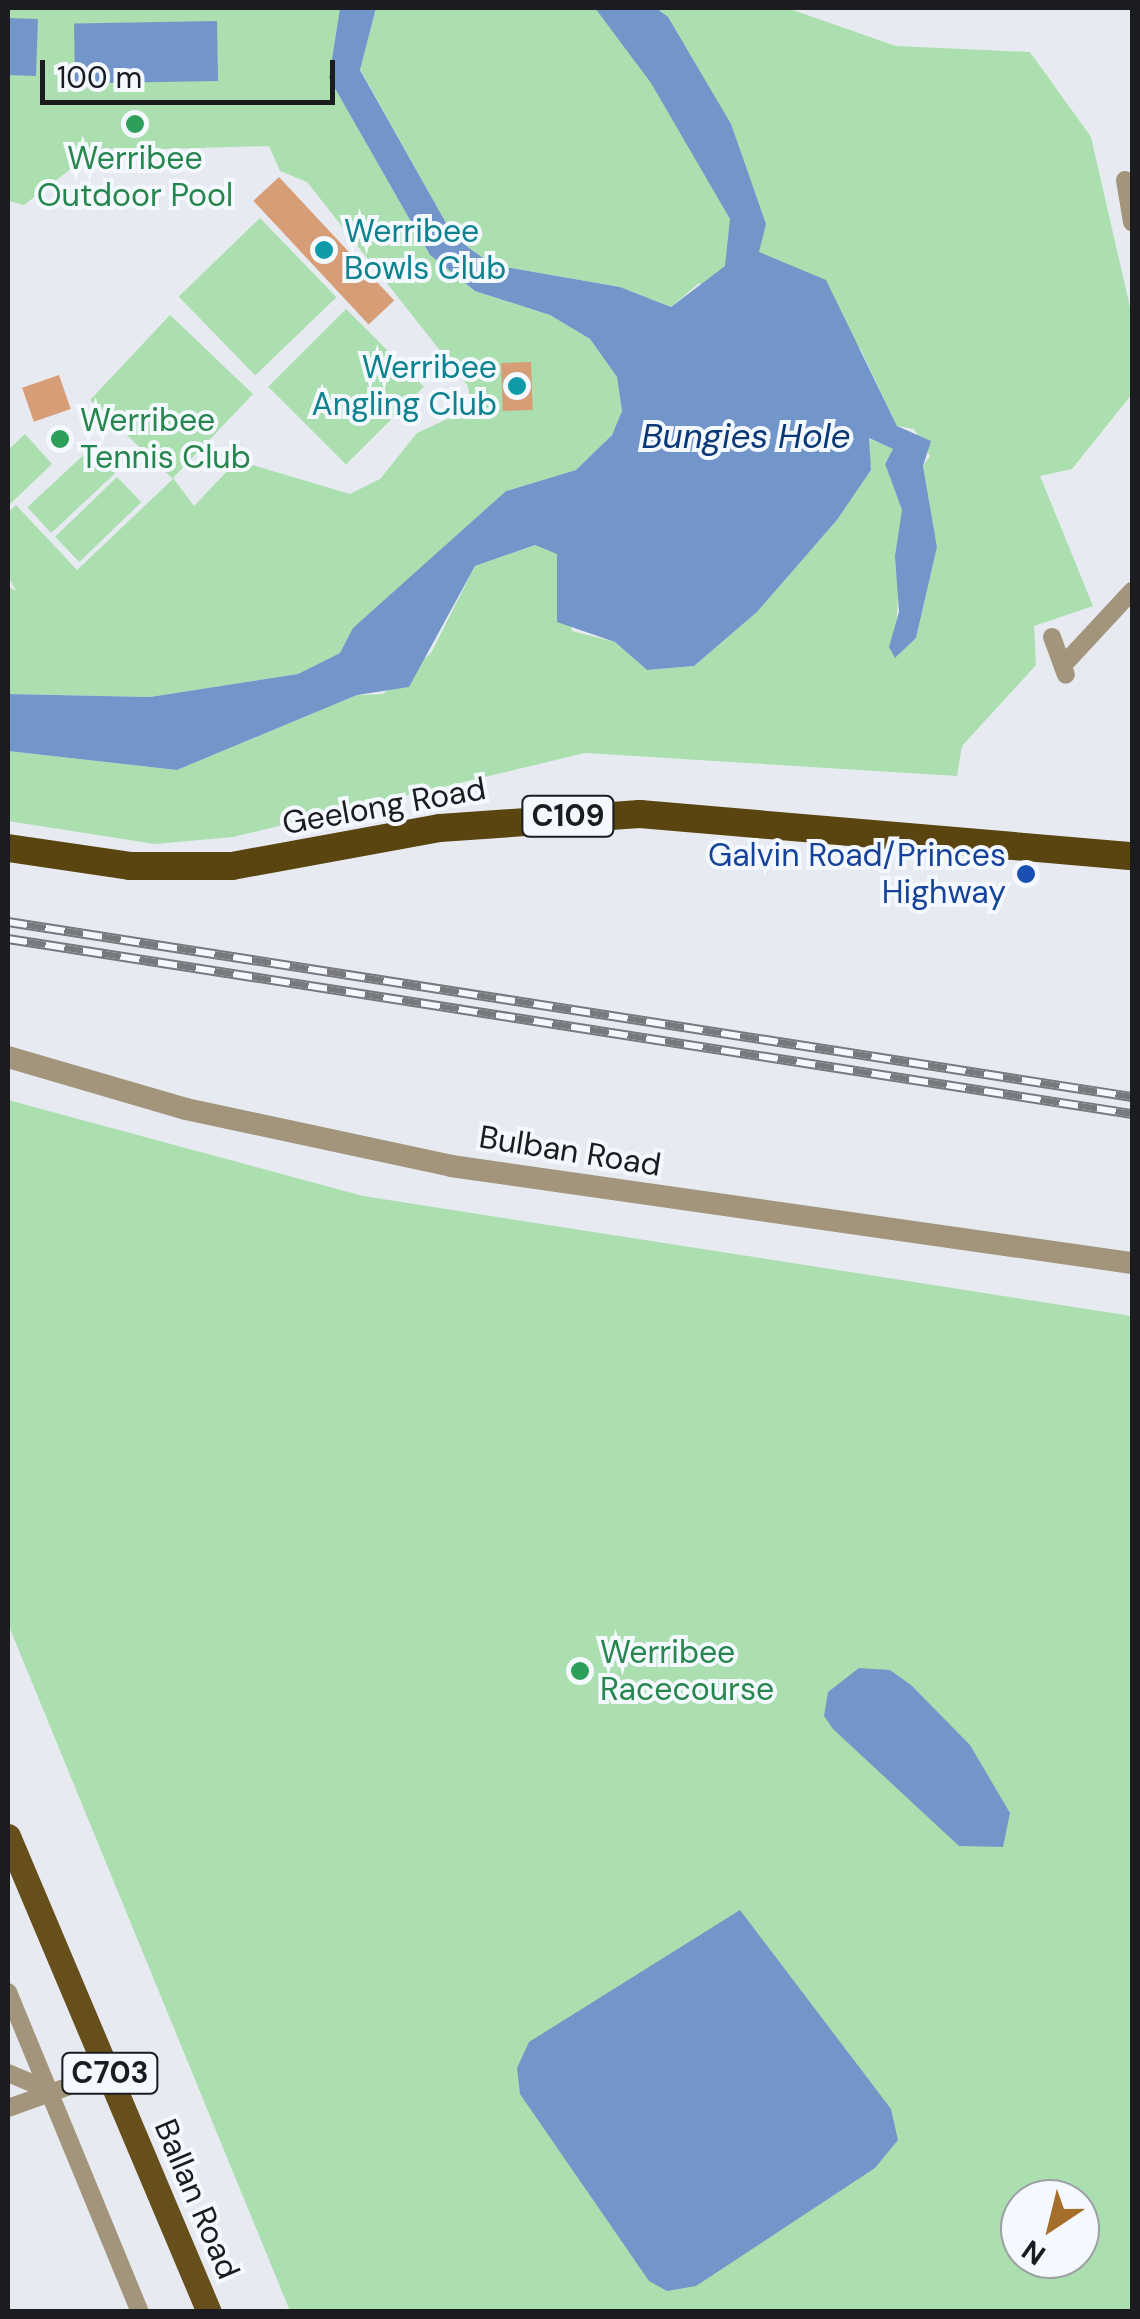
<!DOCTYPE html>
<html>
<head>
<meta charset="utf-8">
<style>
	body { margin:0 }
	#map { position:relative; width:1140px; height:2319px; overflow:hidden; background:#e7ebf1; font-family:"DM Sans",sans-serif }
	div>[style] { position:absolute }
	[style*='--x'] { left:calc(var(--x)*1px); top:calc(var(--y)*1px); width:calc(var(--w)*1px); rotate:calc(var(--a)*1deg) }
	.green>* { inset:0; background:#acdfaf; transform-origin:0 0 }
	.water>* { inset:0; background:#7396ca; transform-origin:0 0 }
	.building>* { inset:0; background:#d79d76; transform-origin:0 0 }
	.minor>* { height:18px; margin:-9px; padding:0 9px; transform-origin:9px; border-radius:9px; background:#a3957c }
	.tertiary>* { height:22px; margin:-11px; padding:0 11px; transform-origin:11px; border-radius:11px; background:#a3957c }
	.primary>* { height:25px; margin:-12.5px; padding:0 12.5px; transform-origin:12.5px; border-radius:12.5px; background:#674f1c }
	.trunk>* { height:28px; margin:-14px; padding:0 14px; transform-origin:14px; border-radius:14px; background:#5a4410 }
	.rail>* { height:10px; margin-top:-5px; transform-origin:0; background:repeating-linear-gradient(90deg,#f4f8ff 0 19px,#77797e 0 38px); box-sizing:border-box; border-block:2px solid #77797e }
	.dots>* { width:28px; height:28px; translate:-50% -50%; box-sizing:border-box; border:5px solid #f4f8ff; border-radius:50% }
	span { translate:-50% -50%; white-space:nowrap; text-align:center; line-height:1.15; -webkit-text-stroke:8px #f4f8ff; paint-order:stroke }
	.shield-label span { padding:2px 8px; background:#f4f8ff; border:2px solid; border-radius:8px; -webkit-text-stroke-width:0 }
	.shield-label { font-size:30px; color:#1b1c1f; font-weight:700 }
	.leisure-label { font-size:32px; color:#27864d }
	.left { translate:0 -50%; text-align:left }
	.culture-label { font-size:32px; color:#0d838f }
	.right { translate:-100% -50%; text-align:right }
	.street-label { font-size:32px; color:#1b1c1f }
	.transit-label { font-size:32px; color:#164399 }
	.water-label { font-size:35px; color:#0a3877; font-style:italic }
	.frame { position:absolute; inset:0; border:10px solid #1b1c1f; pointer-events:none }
	.north { position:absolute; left:1000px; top:2179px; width:100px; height:100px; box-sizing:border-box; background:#f4f8ff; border:2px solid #9da0a5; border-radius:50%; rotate:215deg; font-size:28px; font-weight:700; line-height:40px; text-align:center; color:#1b1c1f }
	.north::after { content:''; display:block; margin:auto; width:35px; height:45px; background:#a66e2b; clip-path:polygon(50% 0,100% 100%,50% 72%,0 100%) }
	.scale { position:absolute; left:40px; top:60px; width:295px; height:45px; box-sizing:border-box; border:5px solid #1b1c1f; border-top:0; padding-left:12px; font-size:30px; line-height:35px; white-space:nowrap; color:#1b1c1f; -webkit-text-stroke:8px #f4f8ff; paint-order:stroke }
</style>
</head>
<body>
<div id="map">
	<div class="green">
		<i style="clip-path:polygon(8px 8px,340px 8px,329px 78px,430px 255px,475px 291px,550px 315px,590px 339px,617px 377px,622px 411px,612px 435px,576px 470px,506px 491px,354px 628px,340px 653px,298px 674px,150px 697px,8px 694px,8px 586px,16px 591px,8px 576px,8px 512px,16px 505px,77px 570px,173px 479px,90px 400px,170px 315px,253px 394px,173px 478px,194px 506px,231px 467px,246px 463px,350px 494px,380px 479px,417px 433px,471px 408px,468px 386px,307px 182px,280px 171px,269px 146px,94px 151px,24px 205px,8px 201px)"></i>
		<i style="clip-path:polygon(376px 8px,787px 8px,896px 46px,1030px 52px,1091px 137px,1132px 316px,1132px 394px,1072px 469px,1040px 476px,1093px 606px,1034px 626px,1036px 665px,962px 746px,957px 776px,585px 753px,233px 837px,155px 844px,8px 821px,8px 751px,177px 770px,357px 695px,383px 694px,431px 653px,475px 566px,535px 545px,557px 553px,572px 631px,615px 642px,647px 670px,694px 666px,757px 612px,837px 520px,871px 470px,868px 438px,893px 449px,885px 464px,902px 510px,895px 658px,916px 638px,937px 547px,923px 466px,930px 456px,914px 429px,897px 426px,860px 348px,699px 283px,671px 307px,620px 287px,493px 265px,469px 248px,450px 230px,360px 69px)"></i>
		<i style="left:260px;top:218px;width:110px;height:113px;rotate:46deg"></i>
		<i style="left:346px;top:309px;width:110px;height:110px;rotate:45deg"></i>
		<i style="clip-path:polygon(25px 434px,52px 464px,8px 506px,8px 450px)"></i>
		<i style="left:91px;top:448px;width:35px;height:87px;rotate:47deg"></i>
		<i style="left:117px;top:477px;width:35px;height:86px;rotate:46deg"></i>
		<i style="clip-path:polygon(evenodd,8px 1100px,363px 1196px,1132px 1316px,1132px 2311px,290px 2311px,8px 1624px,8px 1100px,1020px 2199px,1080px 2199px,1080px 2259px,1020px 2259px,1020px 2199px)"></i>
	</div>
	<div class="water">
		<i style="clip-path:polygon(340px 8px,376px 8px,360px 70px,450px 230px,469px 248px,493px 265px,620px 287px,671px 307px,725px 266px,730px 219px,651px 83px,595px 8px,656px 8px,668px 17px,731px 124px,766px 224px,759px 252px,826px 280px,897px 426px,931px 441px,923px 466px,937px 547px,916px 638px,895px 658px,889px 647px,899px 612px,895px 556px,902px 510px,885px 464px,893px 449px,869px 438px,871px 470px,837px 520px,757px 612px,694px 666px,647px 670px,615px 642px,557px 622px,557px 554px,535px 545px,475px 566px,409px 687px,357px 695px,177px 770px,8px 751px,8px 694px,150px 697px,298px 674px,340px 653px,353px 628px,506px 491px,576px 470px,612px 435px,622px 411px,617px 377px,590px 339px,550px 315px,475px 291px,430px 255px,329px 78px)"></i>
		<i style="left:8px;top:18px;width:30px;height:57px;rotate:2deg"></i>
		<i style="left:217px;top:21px;width:60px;height:143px;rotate:89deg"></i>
		<i style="clip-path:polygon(859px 1668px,890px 1670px,911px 1685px,970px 1745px,1010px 1813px,1003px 1847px,959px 1846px,833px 1729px,824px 1716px,828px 1692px)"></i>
		<i style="clip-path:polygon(740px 1910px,891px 2109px,898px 2140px,875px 2168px,696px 2286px,667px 2291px,649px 2281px,520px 2094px,517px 2068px,529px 2042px)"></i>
	</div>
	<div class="building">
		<i style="left:279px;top:177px;width:169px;height:35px;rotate:47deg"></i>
		<i style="left:531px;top:362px;width:48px;height:30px;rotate:88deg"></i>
		<i style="left:59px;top:375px;width:36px;height:39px;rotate:71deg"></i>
	</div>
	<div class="minor">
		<i style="--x:1125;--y:180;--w:43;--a:80.5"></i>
		<i style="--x:1052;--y:637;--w:40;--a:69.8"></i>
		<i style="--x:1067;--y:661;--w:96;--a:-47.1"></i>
		<i style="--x:8;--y:1992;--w:346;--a:67.6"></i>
		<i style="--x:8;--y:2073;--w:43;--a:23"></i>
		<i style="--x:8;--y:2108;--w:107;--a:-19.6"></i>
	</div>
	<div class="tertiary">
		<i style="--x:8;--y:1057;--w:185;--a:16.3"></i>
		<i style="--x:186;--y:1109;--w:271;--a:12.1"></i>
		<i style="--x:451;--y:1166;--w:688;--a:8.11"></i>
	</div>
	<div class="primary">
		<i style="--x:8;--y:1836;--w:517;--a:67.11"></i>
	</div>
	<div class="trunk">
		<i style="--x:8;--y:848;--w:123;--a:8.4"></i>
		<i style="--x:130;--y:866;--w:102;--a:0"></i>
		<i style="--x:232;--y:866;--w:211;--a:-10.4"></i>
		<i style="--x:440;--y:828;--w:200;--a:-4"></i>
		<i style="--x:640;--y:814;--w:494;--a:4.9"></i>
	</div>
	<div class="rail">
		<i style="--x:8;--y:922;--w:1138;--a:8.85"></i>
		<i style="--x:8;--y:939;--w:1138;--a:8.85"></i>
	</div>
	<div class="dots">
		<i style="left:135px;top:124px;background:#2e9e5b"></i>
		<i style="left:324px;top:250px;background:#0f9aa8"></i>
		<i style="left:517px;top:386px;background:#0f9aa8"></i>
		<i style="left:60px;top:439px;background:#2e9e5b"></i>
		<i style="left:1026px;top:874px;background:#1a4fb4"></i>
		<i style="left:580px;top:1671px;background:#2e9e5b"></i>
	</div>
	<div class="shield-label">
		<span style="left:568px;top:816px">C109</span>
		<span style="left:110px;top:2073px">C703</span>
	</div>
	<div class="leisure-label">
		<span style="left:135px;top:177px">Werribee<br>Outdoor Pool</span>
		<span class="left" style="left:80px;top:439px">Werribee<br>Tennis Club</span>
		<span class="left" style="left:600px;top:1671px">Werribee<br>Racecourse</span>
	</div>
	<div class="culture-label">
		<span class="left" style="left:344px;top:250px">Werribee<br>Bowls Club</span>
		<span class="right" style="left:497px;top:386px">Werribee<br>Angling Club</span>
	</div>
	<div class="street-label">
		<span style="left:384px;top:806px;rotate:-10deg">Geelong Road</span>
		<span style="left:570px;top:1151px;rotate:9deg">Bulban Road</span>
		<span style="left:197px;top:2199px;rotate:67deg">Ballan Road</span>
	</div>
	<div class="transit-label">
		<span class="right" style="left:1006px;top:874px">Galvin Road/Princes<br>Highway</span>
	</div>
	<div class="water-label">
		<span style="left:746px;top:436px">Bungies Hole</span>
	</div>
	<div class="frame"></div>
	<div class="north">N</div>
	<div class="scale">100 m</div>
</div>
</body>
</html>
